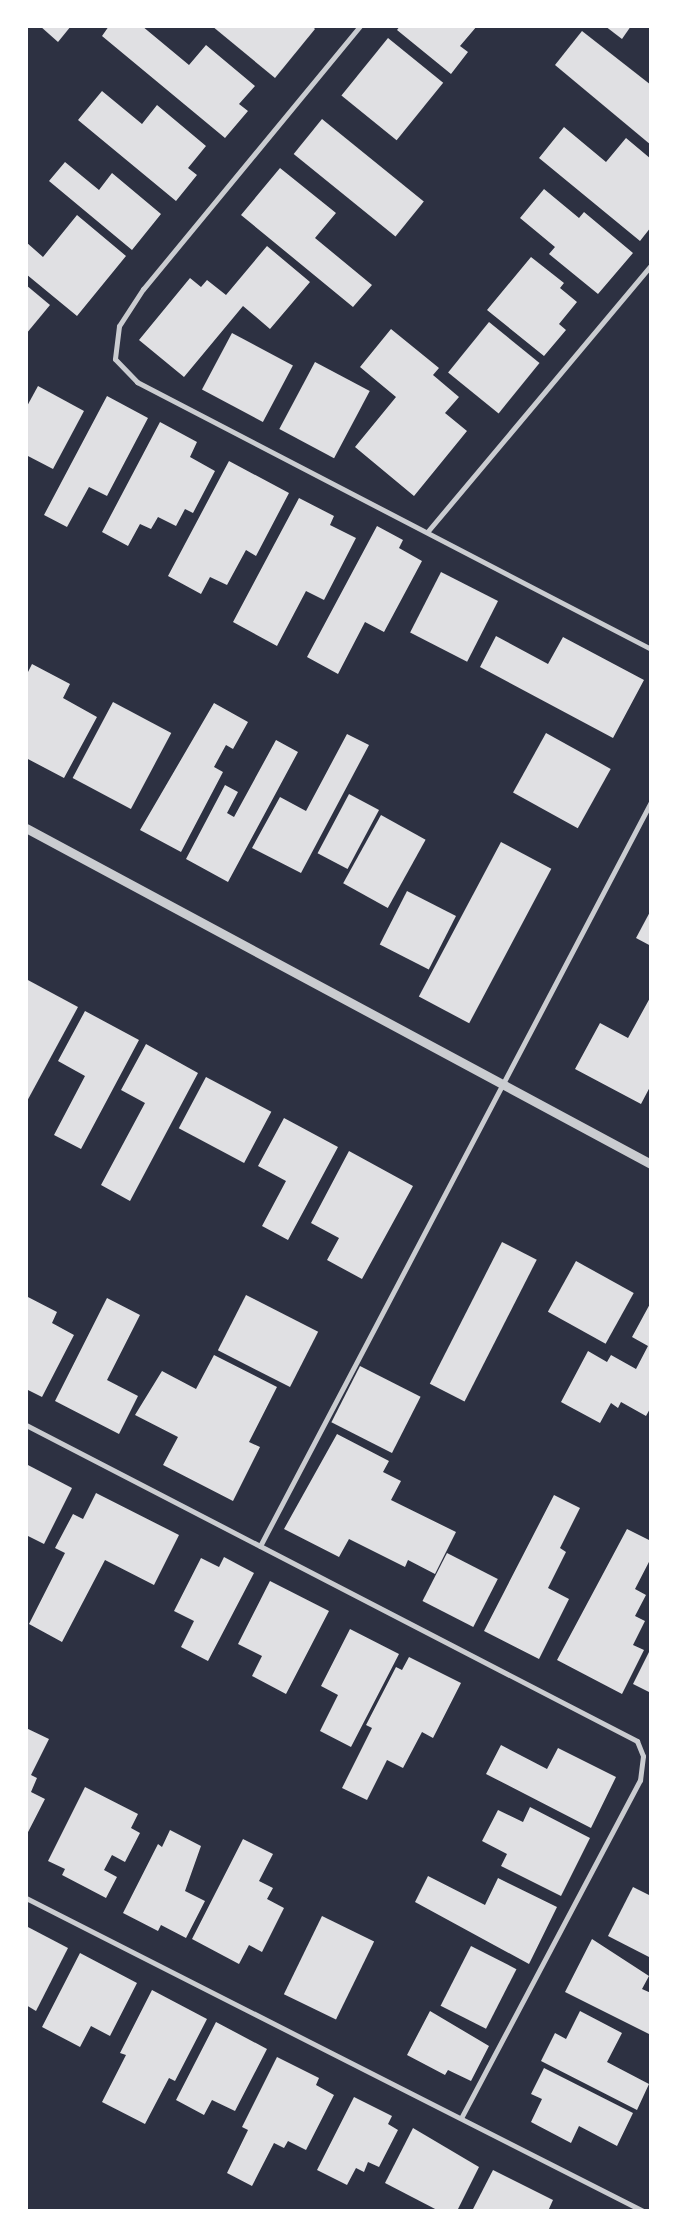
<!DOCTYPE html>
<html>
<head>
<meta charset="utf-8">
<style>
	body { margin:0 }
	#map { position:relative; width:677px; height:2237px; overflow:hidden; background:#2d3142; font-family:"Alegreya Sans",sans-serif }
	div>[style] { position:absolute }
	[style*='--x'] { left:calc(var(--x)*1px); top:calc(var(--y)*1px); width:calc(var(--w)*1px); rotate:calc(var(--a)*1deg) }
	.building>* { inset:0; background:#e0e0e3; transform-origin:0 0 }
	.minor>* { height:5px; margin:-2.5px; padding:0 2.5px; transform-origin:2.5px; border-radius:2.5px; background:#caccd0 }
	.tertiary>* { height:9px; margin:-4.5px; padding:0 4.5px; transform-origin:4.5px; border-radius:4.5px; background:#caccd0 }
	span { translate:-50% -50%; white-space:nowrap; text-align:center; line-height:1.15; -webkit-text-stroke:4px #fff; paint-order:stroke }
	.frame { position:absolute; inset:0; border:28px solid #fff; pointer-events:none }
</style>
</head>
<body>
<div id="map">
	<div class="building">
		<i style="clip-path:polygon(40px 26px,71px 26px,58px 42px)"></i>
		<i style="clip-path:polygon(109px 26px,142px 26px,189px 65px,206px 45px,255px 86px,239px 104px,248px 111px,225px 138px,102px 36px)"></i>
		<i style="clip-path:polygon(212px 26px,312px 26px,315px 29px,275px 78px)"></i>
		<i style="clip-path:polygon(400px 26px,477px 26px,460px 46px,468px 52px,451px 74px,397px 30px)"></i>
		<i style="clip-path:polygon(605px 26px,631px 26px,622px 39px)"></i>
		<i style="clip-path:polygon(582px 31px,651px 85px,651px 145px,555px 65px)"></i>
		<i style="left:388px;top:38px;width:71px;height:74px;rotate:39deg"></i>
		<i style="clip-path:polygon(102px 91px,142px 124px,157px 105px,206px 146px,188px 168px,197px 175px,176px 201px,78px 120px)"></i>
		<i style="left:322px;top:119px;width:131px;height:45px;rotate:39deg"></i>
		<i style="clip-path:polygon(564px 127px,606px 162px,626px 138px,651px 159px,651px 227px,640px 241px,539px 158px)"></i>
		<i style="clip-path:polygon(65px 162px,99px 190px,112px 173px,161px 214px,132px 250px,49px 181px)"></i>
		<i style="clip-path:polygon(280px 168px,336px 213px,315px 238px,372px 285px,353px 307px,241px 215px)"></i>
		<i style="clip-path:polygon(544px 189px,579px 218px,584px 212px,633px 253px,598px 294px,549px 254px,555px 247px,520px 218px)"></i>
		<i style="clip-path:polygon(77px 215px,126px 256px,77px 316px,26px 274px,26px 242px,43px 257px)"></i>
		<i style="clip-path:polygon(267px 246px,310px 282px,270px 329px,243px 306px,184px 377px,139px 340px,190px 278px,201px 287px,207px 280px,226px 295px)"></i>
		<i style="clip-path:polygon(531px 257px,564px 283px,560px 288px,577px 302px,559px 324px,566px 330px,544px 356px,487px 310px)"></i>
		<i style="clip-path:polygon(26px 285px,50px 305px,26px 334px)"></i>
		<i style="left:489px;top:322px;width:65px;height:65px;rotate:39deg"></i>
		<i style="clip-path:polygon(391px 329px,439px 368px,433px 375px,459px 397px,445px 413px,467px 431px,414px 496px,355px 447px,396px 397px,360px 367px)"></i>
		<i style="left:232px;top:333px;width:69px;height:64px;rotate:28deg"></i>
		<i style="left:315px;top:362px;width:62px;height:76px;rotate:28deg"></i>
		<i style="clip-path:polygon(38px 386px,84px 411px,53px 469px,26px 455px,26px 408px)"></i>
		<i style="clip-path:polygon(107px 396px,148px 418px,107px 496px,89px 487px,67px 527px,44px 515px)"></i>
		<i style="clip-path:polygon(160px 422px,197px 442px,190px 457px,215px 471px,193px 513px,185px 509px,176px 526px,158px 517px,151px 529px,140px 524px,128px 546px,102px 532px)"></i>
		<i style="clip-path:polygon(229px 461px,289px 493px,256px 556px,246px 550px,227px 585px,210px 577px,201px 594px,168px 576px)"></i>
		<i style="clip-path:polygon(299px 498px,334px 516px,330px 525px,356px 538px,324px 600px,306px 591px,277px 646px,233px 622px)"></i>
		<i style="clip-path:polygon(377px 526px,403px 540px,399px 548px,422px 561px,384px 632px,365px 622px,338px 674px,307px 657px)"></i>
		<i style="left:441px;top:572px;width:64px;height:68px;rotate:27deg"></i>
		<i style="clip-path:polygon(496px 636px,548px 664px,563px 637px,644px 680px,613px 738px,480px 667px)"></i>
		<i style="clip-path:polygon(32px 664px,70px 684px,63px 698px,97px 717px,64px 778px,26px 758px,26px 676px)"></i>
		<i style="left:113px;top:702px;width:66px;height:86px;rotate:28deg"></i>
		<i style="clip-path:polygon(214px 703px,248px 722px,233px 749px,226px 745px,214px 767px,223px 772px,181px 852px,140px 830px)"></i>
		<i style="left:546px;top:733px;width:74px;height:68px;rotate:29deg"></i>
		<i style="clip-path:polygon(347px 734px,369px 745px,301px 873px,252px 848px,280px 797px,306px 811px)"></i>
		<i style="clip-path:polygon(276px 740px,298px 752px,228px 882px,186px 859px,225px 785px,238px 792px,227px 813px,234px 817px)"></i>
		<i style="left:349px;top:794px;width:34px;height:67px;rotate:28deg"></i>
		<i style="left:381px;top:815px;width:51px;height:78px;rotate:29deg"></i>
		<i style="left:501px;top:842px;width:57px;height:175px;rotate:28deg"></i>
		<i style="left:407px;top:891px;width:55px;height:60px;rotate:27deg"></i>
		<i style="clip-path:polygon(651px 910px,651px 946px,636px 938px)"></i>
		<i style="clip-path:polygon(26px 979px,78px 1007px,26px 1103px)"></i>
		<i style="clip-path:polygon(651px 996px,651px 1085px,641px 1104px,575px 1069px,600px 1023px,628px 1038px)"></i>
		<i style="clip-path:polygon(85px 1011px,139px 1040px,81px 1149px,54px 1135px,85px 1076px,58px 1061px)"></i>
		<i style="clip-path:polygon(146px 1044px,198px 1073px,130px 1201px,101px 1185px,145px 1103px,121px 1090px)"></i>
		<i style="left:206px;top:1077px;width:74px;height:58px;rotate:28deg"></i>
		<i style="clip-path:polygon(284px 1118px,338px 1147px,288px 1240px,262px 1226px,286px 1181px,258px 1166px)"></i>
		<i style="clip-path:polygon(349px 1151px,413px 1186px,362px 1279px,327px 1260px,339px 1238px,311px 1223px)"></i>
		<i style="left:502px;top:1242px;width:39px;height:159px;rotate:27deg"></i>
		<i style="left:576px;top:1261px;width:66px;height:58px;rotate:29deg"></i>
		<i style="left:246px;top:1295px;width:81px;height:62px;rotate:27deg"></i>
		<i style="clip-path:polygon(26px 1296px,57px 1312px,52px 1323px,74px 1335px,42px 1397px,26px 1389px)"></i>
		<i style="clip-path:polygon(107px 1298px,140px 1315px,107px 1380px,138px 1396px,119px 1434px,55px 1401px)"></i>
		<i style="clip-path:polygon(651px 1302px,651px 1407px,646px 1416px,621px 1402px,618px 1408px,611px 1403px,600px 1423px,561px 1402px,588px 1351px,607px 1362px,611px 1355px,636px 1369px,648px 1346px,632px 1337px)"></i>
		<i style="clip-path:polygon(214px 1355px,277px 1387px,249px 1442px,260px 1447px,233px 1501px,163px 1465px,178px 1437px,135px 1415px,162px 1371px,196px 1389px)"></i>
		<i style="left:360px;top:1366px;width:68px;height:63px;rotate:27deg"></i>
		<i style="clip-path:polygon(337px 1434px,389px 1461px,383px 1472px,401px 1481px,391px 1500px,456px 1532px,435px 1574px,408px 1560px,405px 1567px,349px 1539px,339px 1557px,284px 1529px)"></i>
		<i style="clip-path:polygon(26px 1464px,72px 1488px,44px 1544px,26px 1535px)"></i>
		<i style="clip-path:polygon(96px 1493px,179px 1535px,154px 1585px,105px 1560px,62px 1642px,29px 1624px,65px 1553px,55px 1548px,73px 1514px,83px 1519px)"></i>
		<i style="clip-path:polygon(554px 1495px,580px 1508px,560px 1548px,566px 1552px,548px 1588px,569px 1599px,539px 1659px,484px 1631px)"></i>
		<i style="clip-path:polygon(627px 1529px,651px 1541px,651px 1558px,635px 1589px,646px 1595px,635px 1616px,645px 1621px,633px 1645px,644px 1650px,622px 1694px,557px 1660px)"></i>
		<i style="left:447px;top:1553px;width:57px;height:54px;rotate:27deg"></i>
		<i style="clip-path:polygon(224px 1557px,254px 1573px,208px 1661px,181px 1647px,194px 1621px,174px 1611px,201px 1558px,219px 1567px)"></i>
		<i style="clip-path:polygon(270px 1581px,329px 1611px,286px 1694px,252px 1676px,262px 1656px,238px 1644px)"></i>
		<i style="clip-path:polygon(350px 1629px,399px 1654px,351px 1747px,320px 1731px,338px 1695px,321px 1686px)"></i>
		<i style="clip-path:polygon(651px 1648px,651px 1693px,633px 1684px)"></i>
		<i style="clip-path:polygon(409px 1657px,461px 1683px,433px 1738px,422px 1732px,403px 1768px,387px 1760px,367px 1800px,342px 1788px,372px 1728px,366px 1725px,396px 1667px,402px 1670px)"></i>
		<i style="clip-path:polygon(26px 1728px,49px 1739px,31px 1775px,37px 1778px,31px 1792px,45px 1799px,26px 1836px)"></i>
		<i style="clip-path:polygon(501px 1745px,547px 1769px,558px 1748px,616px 1777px,591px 1828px,486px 1774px)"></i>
		<i style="clip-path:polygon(85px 1787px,138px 1814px,131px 1828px,140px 1833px,125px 1862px,112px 1855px,104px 1870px,117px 1877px,106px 1898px,62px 1875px,65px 1869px,48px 1861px)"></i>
		<i style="clip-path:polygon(530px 1807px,590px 1838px,561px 1896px,501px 1866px,507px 1854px,482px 1841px,498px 1810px,523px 1822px)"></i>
		<i style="clip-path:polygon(170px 1830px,201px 1846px,185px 1891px,205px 1901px,186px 1938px,161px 1925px,158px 1931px,123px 1913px,158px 1844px,162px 1847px)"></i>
		<i style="clip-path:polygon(243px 1839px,273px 1854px,259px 1881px,273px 1888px,267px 1899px,284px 1908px,262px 1952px,249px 1945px,239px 1964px,192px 1939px)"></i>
		<i style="clip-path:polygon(428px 1876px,485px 1905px,498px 1878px,557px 1907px,529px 1964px,415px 1902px)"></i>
		<i style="clip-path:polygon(633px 1887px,651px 1896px,651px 1958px,608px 1936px)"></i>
		<i style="left:322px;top:1916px;width:58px;height:87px;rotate:26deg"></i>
		<i style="clip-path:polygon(26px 1926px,68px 1948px,36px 2011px,26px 2005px)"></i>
		<i style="clip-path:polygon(592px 1939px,649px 1976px,642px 1989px,651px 1993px,651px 2035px,565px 1992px)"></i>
		<i style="left:471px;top:1946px;width:51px;height:67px;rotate:27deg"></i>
		<i style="clip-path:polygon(80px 1953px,137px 1983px,110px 2036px,91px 2026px,80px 2047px,42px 2027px)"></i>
		<i style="clip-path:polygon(152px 1990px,207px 2019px,175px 2081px,169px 2078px,145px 2124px,102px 2102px,126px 2055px,120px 2053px)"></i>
		<i style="clip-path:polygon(430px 2011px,489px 2046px,471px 2081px,448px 2070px,445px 2075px,407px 2055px)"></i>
		<i style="clip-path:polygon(580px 2011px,622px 2033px,607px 2062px,649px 2084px,637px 2110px,541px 2061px,555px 2033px,566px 2039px)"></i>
		<i style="clip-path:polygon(216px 2022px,267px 2049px,235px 2111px,212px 2100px,204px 2115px,176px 2100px)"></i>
		<i style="clip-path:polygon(277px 2057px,319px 2078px,316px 2085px,334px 2095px,306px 2150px,288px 2141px,284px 2148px,274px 2143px,252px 2186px,227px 2173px,248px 2130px,242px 2127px)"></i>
		<i style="clip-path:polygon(544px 2068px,633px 2113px,617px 2146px,579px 2126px,571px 2143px,531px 2122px,542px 2099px,531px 2094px)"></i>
		<i style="clip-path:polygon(354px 2097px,392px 2116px,388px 2124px,398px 2130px,379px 2167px,368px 2162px,364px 2172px,356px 2168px,347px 2185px,317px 2170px)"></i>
		<i style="clip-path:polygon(413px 2128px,479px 2167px,457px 2211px,439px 2211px,385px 2183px)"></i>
		<i style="clip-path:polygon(493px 2170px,553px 2200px,548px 2211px,472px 2211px)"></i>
	</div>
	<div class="minor">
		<i style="--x:360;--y:26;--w:341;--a:129.5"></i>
		<i style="--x:143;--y:289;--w:44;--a:123"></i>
		<i style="--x:119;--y:326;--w:33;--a:97"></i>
		<i style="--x:115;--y:359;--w:32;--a:46"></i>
		<i style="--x:137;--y:382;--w:579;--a:27.45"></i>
		<i style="--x:428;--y:531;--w:347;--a:-50"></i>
		<i style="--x:26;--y:1425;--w:688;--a:27.35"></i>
		<i style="--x:637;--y:1741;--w:16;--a:68"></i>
		<i style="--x:643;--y:1756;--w:24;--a:97"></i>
		<i style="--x:640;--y:1780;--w:382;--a:117.9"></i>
		<i style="--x:260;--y:1546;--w:840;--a:-62.28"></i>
		<i style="--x:26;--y:1898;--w:692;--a:26.9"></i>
	</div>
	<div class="tertiary">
		<i style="--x:26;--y:828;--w:710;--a:28.26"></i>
	</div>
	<div class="frame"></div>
</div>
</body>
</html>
